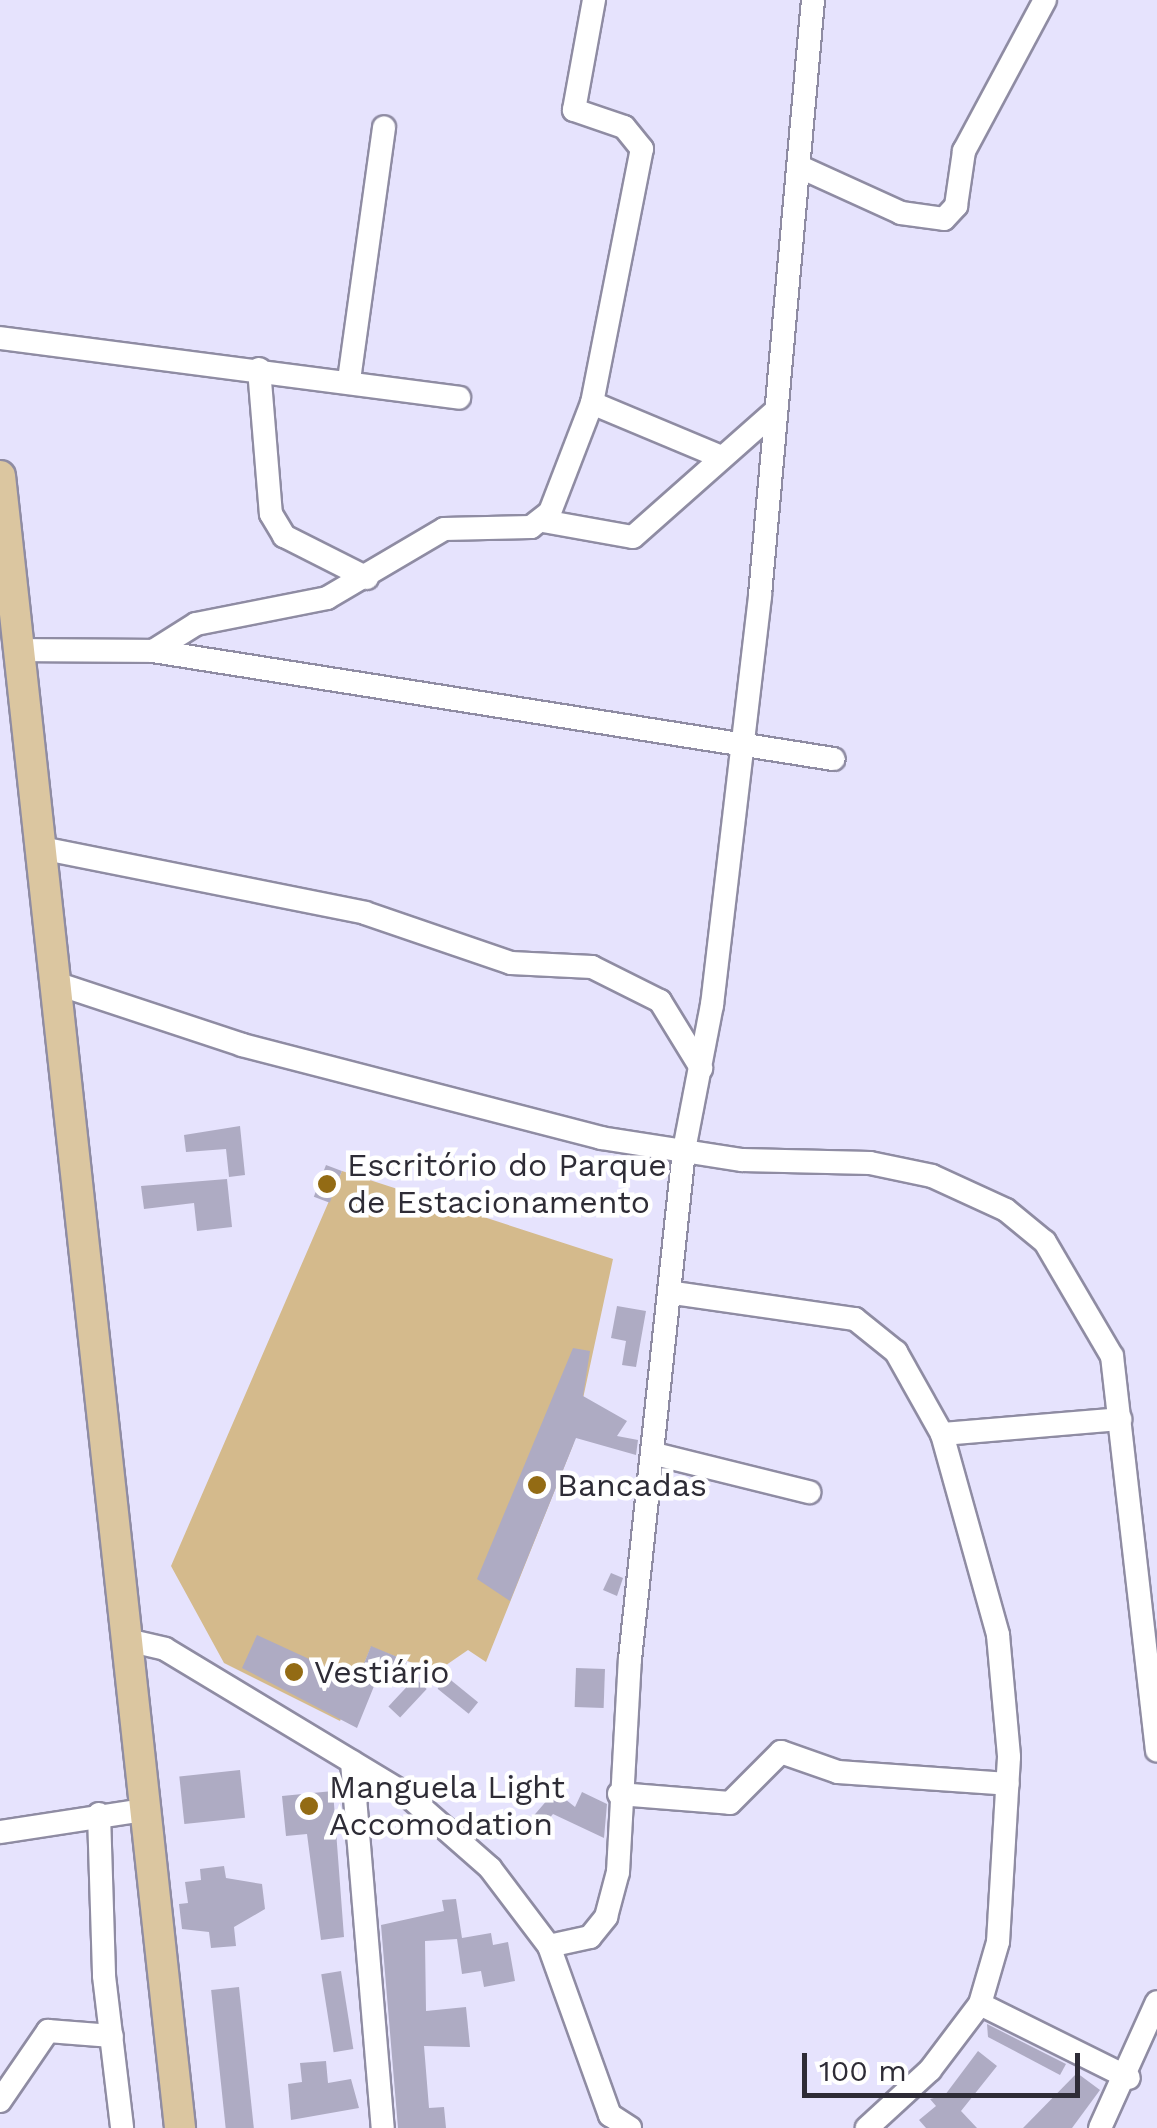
<!DOCTYPE html>
<html>
<head>
<meta charset="utf-8">
<style>
	body { margin:0 }
	#map { position:relative; width:1157px; height:2128px; overflow:hidden; background:#e6e3fd; font-family:"Work Sans",sans-serif }
	div>[style] { position:absolute }
	[style*='--x'] { left:calc(var(--x)*1px); top:calc(var(--y)*1px); width:calc(var(--w)*1px); rotate:calc(var(--a)*1deg) }
	.green>* { inset:0; background:#d4ba8c }
	.building>* { inset:0; background:#aeabc3; transform-origin:0 0 }
	.roads { filter:drop-shadow(2px 0 #8f8ca3) drop-shadow(-2px 0 #8f8ca3) drop-shadow(0 2px #8f8ca3) drop-shadow(0 -2px #8f8ca3) }
	.minor>* { height:22px; margin:-11px; padding:0 11px; transform-origin:11px; border-radius:11px; background:#fff }
	.major>* { height:30px; margin:-15px; padding:0 15px; transform-origin:15px; border-radius:15px; background:#dbc6a0 }
	.dots>* { width:28px; height:28px; translate:-50% -50%; box-sizing:border-box; border:5px solid #fff; border-radius:50% }
	span { translate:-50% -50%; white-space:nowrap; text-align:center; line-height:1.15; -webkit-text-stroke:9px #fff; paint-order:stroke }
	.poi-label { font-size:32px; color:#2e2c36 }
	.left { translate:0 -50%; text-align:left }
	.scale { position:absolute; left:802px; top:2053px; width:278px; height:45px; box-sizing:border-box; border:5px solid #2e2c36; border-top:0; padding-left:12px; font-size:30px; line-height:35px; white-space:nowrap; color:#2e2c36; -webkit-text-stroke:8px #fff; paint-order:stroke }
</style>
</head>
<body>
<div id="map">
	<div class="green">
		<i style="clip-path:polygon(342px 1171px,613px 1259px,573px 1445px,486px 1662px,468px 1650px,436px 1672px,371px 1647px,340px 1721px,224px 1663px,171px 1566px)"></i>
	</div>
	<div class="building">
		<i style="clip-path:polygon(240px 1126px,245px 1175px,229px 1177px,226px 1149px,186px 1152px,184px 1135px)"></i>
		<i style="left:326px;top:1165px;width:17px;height:34px;rotate:21deg"></i>
		<i style="clip-path:polygon(227px 1179px,232px 1227px,197px 1231px,194px 1203px,144px 1209px,141px 1186px)"></i>
		<i style="clip-path:polygon(617px 1306px,646px 1311px,636px 1367px,622px 1365px,626px 1341px,611px 1338px)"></i>
		<i style="clip-path:polygon(573px 1348px,590px 1351px,583px 1396px,627px 1421px,617px 1436px,638px 1440px,636px 1455px,576px 1438px,510px 1601px,477px 1579px)"></i>
		<i style="clip-path:polygon(611px 1573px,623px 1578px,617px 1596px,603px 1590px)"></i>
		<i style="clip-path:polygon(257px 1635px,357px 1681px,371px 1646px,407px 1661px,401px 1677px,381px 1669px,357px 1728px,242px 1668px)"></i>
		<i style="left:576px;top:1668px;width:29px;height:39px;rotate:2deg"></i>
		<i style="left:447px;top:1677px;width:40px;height:15px;rotate:39deg"></i>
		<i style="left:415px;top:1678px;width:16px;height:39px;rotate:43deg"></i>
		<i style="left:240px;top:1770px;width:48px;height:61px;rotate:84deg"></i>
		<i style="clip-path:polygon(333px 1791px,344px 1937px,321px 1940px,307px 1834px,286px 1836px,282px 1796px)"></i>
		<i style="clip-path:polygon(555px 1791px,575px 1807px,582px 1792px,607px 1804px,604px 1838px,553px 1814px,540px 1829px,530px 1820px)"></i>
		<i style="clip-path:polygon(224px 1866px,226px 1878px,262px 1884px,265px 1909px,234px 1927px,236px 1946px,211px 1948px,209px 1932px,182px 1929px,179px 1904px,188px 1903px,185px 1882px,201px 1880px,200px 1869px)"></i>
		<i style="clip-path:polygon(456px 1899px,462px 1938px,491px 1933px,493px 1945px,508px 1942px,515px 1981px,484px 1987px,481px 1971px,462px 1974px,457px 1939px,425px 1941px,426px 2011px,466px 2007px,470px 2047px,424px 2046px,429px 2108px,444px 2107px,446px 2128px,398px 2128px,381px 1925px,444px 1911px,442px 1900px)"></i>
		<i style="left:341px;top:1971px;width:79px;height:20px;rotate:81deg"></i>
		<i style="left:239px;top:1987px;width:142px;height:28px;rotate:84deg"></i>
		<i style="clip-path:polygon(987px 2024px,1066px 2064px,1060px 2075px,988px 2037px)"></i>
		<i style="clip-path:polygon(978px 2051px,997px 2066px,961px 2111px,977px 2128px,926px 2128px,919px 2120px,936px 2106px,930px 2099px,945px 2095px)"></i>
		<i style="clip-path:polygon(326px 2061px,328px 2083px,351px 2079px,359px 2108px,291px 2120px,288px 2084px,302px 2082px,300px 2063px)"></i>
		<i style="clip-path:polygon(1077px 2073px,1100px 2090px,1072px 2128px,1023px 2128px)"></i>
	</div>
	<div class="roads">
		<div class="minor">
			<i style="--x:798;--y:166;--w:113;--a:24.5"></i>
			<i style="--x:901;--y:213;--w:43;--a:7.9"></i>
			<i style="--x:944;--y:219;--w:18;--a:-47"></i>
			<i style="--x:956;--y:206;--w:56;--a:-81.7"></i>
			<i style="--x:964;--y:151;--w:171;--a:-61.8"></i>
			<i style="--x:0;--y:338;--w:463;--a:7.4"></i>
			<i style="--x:259;--y:369;--w:145;--a:85.3"></i>
			<i style="--x:271;--y:514;--w:26;--a:59"></i>
			<i style="--x:284;--y:536;--w:93;--a:26.8"></i>
			<i style="--x:349;--y:380;--w:255;--a:-82.1"></i>
			<i style="--x:592;--y:403;--w:138;--a:22.7"></i>
			<i style="--x:543;--y:521;--w:91;--a:10.1"></i>
			<i style="--x:633;--y:537;--w:187;--a:-41.5"></i>
			<i style="--x:20;--y:650;--w:133;--a:0.4"></i>
			<i style="--x:153;--y:651;--w:689;--a:9.02"></i>
			<i style="--x:153;--y:651;--w:51;--a:-32.1"></i>
			<i style="--x:196;--y:624;--w:134;--a:-11.2"></i>
			<i style="--x:327;--y:598;--w:136;--a:-30.5"></i>
			<i style="--x:444;--y:529;--w:87;--a:-1.3"></i>
			<i style="--x:531;--y:527;--w:24;--a:-38"></i>
			<i style="--x:550;--y:512;--w:117;--a:-68.9"></i>
			<i style="--x:592;--y:403;--w:259;--a:-78.9"></i>
			<i style="--x:642;--y:149;--w:28;--a:-129"></i>
			<i style="--x:624;--y:127;--w:53;--a:-161.2"></i>
			<i style="--x:574;--y:110;--w:112;--a:-79.7"></i>
			<i style="--x:41;--y:848;--w:330;--a:11.3"></i>
			<i style="--x:365;--y:913;--w:154;--a:18.9"></i>
			<i style="--x:511;--y:963;--w:81;--a:2.8"></i>
			<i style="--x:592;--y:967;--w:76;--a:26.6"></i>
			<i style="--x:660;--y:1001;--w:79;--a:58.5"></i>
			<i style="--x:55;--y:983;--w:197;--a:18.3"></i>
			<i style="--x:242;--y:1045;--w:371;--a:14.5"></i>
			<i style="--x:601;--y:1138;--w:143;--a:8.9"></i>
			<i style="--x:742;--y:1160;--w:128;--a:1.3"></i>
			<i style="--x:870;--y:1163;--w:63;--a:11.8"></i>
			<i style="--x:932;--y:1176;--w:81;--a:24.7"></i>
			<i style="--x:1006;--y:1210;--w:50;--a:39.4"></i>
			<i style="--x:1045;--y:1242;--w:132;--a:59.6"></i>
			<i style="--x:1112;--y:1356;--w:397;--a:83.5"></i>
			<i style="--x:674;--y:1293;--w:183;--a:8.2"></i>
			<i style="--x:855;--y:1319;--w:53;--a:38.8"></i>
			<i style="--x:896;--y:1352;--w:94;--a:60.7"></i>
			<i style="--x:942;--y:1434;--w:209;--a:74.4"></i>
			<i style="--x:998;--y:1635;--w:122;--a:84.8"></i>
			<i style="--x:1009;--y:1757;--w:185;--a:93.4"></i>
			<i style="--x:998;--y:1942;--w:65;--a:106.2"></i>
			<i style="--x:980;--y:2004;--w:83;--a:127.1"></i>
			<i style="--x:930;--y:2070;--w:86;--a:137.4"></i>
			<i style="--x:942;--y:1434;--w:179;--a:-4.8"></i>
			<i style="--x:655;--y:1454;--w:159;--a:13.9"></i>
			<i style="--x:127;--y:1640;--w:39;--a:13"></i>
			<i style="--x:165;--y:1649;--w:283;--a:31.1"></i>
			<i style="--x:407;--y:1795;--w:111;--a:41.3"></i>
			<i style="--x:490;--y:1868;--w:98;--a:52.9"></i>
			<i style="--x:549;--y:1946;--w:180;--a:70.2"></i>
			<i style="--x:610;--y:2115;--w:24;--a:33"></i>
			<i style="--x:352;--y:1762;--w:367;--a:85.2"></i>
			<i style="--x:619;--y:1794;--w:111;--a:4.6"></i>
			<i style="--x:730;--y:1803;--w:72;--a:-45"></i>
			<i style="--x:781;--y:1752;--w:60;--a:19.3"></i>
			<i style="--x:838;--y:1772;--w:170;--a:4"></i>
			<i style="--x:99;--y:1814;--w:162;--a:88.2"></i>
			<i style="--x:104;--y:1976;--w:153;--a:83.2"></i>
			<i style="--x:0;--y:1832;--w:145;--a:-8.7"></i>
			<i style="--x:549;--y:1946;--w:42;--a:-12.4"></i>
			<i style="--x:590;--y:1937;--w:26;--a:-51"></i>
			<i style="--x:606;--y:1917;--w:47;--a:-75.1"></i>
			<i style="--x:618;--y:1872;--w:213;--a:-86.8"></i>
			<i style="--x:630;--y:1659;--w:512;--a:-83.94"></i>
			<i style="--x:684;--y:1150;--w:148;--a:-79.1"></i>
			<i style="--x:712;--y:1005;--w:413;--a:-83.3"></i>
			<i style="--x:760;--y:595;--w:597;--a:-84.91"></i>
			<i style="--x:980;--y:2004;--w:166;--a:26.4"></i>
			<i style="--x:0;--y:2101;--w:85;--a:-55.6"></i>
			<i style="--x:48;--y:2031;--w:64;--a:4.5"></i>
			<i style="--x:1100;--y:2128;--w:138;--a:-65.7"></i>
		</div>
		<div class="major">
			<i style="--x:0;--y:476;--w:1662;--a:83.78"></i>
		</div>
	</div>
	<div class="dots">
		<i style="left:327px;top:1184px;background:#936b14"></i>
		<i style="left:537px;top:1485px;background:#936b14"></i>
		<i style="left:294px;top:1672px;background:#936b14"></i>
		<i style="left:309px;top:1806px;background:#936b14"></i>
	</div>
	<div class="poi-label">
		<span class="left" style="left:347px;top:1184px">Escritório do Parque<br>de Estacionamento</span>
		<span class="left" style="left:557px;top:1485px">Bancadas</span>
		<span class="left" style="left:314px;top:1672px">Vestiário</span>
		<span class="left" style="left:329px;top:1806px">Manguela Light<br>Accomodation</span>
	</div>
	<div class="scale">100 m</div>
</div>
</body>
</html>
